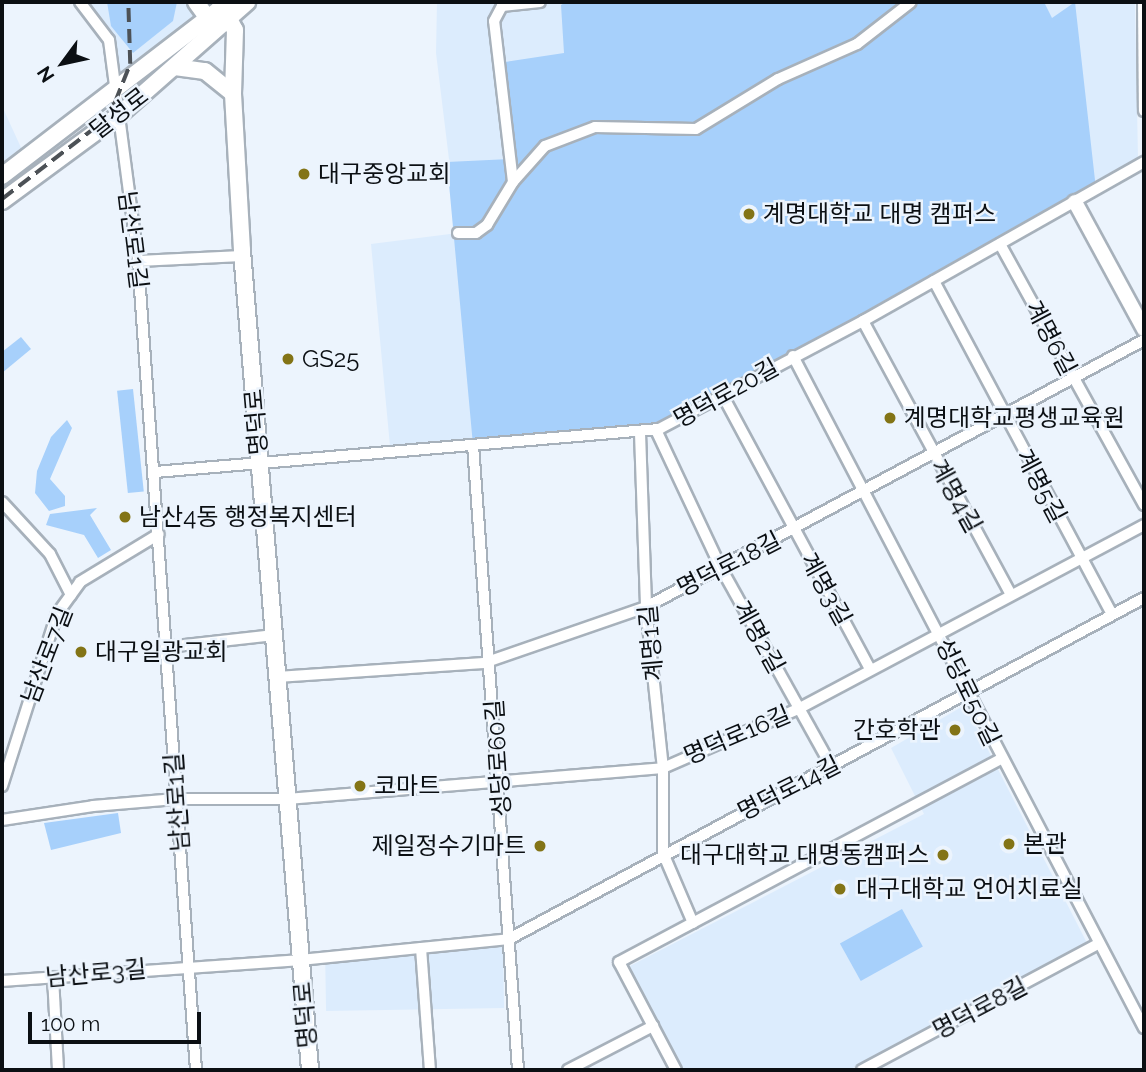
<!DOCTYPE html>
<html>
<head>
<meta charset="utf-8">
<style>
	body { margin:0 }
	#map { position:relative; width:1146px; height:1072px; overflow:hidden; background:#ecf4fd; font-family:Raleway,"Noto Sans KR",sans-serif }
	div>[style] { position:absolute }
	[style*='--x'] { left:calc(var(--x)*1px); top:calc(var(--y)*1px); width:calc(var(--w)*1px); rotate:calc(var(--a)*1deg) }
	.built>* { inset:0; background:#dcecfd; transform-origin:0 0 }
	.green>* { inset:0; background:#a7d0fb; transform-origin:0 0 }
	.roads { filter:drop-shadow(2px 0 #a7b1bb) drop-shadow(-2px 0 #a7b1bb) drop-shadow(0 2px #a7b1bb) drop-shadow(0 -2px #a7b1bb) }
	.minor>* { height:10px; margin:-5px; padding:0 5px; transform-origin:5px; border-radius:5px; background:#fff }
	.tertiary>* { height:14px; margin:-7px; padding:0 7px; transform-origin:7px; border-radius:7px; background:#fff }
	.secondary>* { height:16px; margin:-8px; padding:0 8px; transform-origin:8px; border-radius:8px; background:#fff }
	.rail>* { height:3.5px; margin-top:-1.75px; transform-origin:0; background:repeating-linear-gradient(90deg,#4c5156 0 14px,transparent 0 21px) }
	.dots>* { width:19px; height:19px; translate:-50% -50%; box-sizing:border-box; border:4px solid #ecf4fd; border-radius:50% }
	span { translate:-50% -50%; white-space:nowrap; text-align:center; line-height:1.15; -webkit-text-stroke:5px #ecf4fd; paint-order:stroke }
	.street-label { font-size:24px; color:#0b0f13 }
	.poi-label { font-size:24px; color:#0b0f13 }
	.left { translate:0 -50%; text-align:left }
	.right { translate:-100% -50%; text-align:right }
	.frame { position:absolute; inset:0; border:4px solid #0b0f13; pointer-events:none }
	.north { position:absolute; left:28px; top:28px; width:70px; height:70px; -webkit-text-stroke:5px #ecf4fd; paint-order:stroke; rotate:237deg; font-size:19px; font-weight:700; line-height:28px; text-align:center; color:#0b0f13 }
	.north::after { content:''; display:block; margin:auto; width:24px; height:32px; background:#0b0f13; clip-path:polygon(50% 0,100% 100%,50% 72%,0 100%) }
	.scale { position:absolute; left:28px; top:1012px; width:173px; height:32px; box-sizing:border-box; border:4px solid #0b0f13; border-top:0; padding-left:9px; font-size:21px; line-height:24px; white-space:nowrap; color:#0b0f13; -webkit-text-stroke:5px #ecf4fd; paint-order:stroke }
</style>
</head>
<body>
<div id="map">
	<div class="built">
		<i style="clip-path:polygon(80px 2px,196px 2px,209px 19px,115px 98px,109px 40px)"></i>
		<i style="clip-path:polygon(437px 2px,1135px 2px,1138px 159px,1076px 196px,481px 438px,390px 446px,371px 244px,458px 233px,436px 53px)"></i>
		<i style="clip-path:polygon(2px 106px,23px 152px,2px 165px)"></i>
		<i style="clip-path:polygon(965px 705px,1087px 943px,849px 1070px,682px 1070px,628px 967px,924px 814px,891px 748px)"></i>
		<i style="left:503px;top:947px;width:61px;height:178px;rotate:89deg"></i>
	</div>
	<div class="green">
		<i style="clip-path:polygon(107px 2px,177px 2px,173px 21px,133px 53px,111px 26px)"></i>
		<i style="clip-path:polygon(566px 2px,1044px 2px,1052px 18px,1075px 2px,1096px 189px,656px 430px,473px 445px,447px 162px,510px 159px,499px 63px,564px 53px,561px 5px)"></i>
		<i style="clip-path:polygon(21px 337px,31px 349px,2px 373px,2px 352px)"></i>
		<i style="left:133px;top:389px;width:103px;height:16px;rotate:84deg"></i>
		<i style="clip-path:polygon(67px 420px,72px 428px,50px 479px,65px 496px,65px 506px,49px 511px,35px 493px,37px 471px,51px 437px)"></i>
		<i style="clip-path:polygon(97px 508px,90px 515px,111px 550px,98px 558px,84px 535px,46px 525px,50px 514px)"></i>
		<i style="clip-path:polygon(118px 813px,121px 833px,51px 850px,44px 823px)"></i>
		<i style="left:902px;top:909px;width:43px;height:71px;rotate:61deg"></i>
	</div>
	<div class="roads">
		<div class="minor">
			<i style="--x:80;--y:2;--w:48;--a:52.7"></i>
			<i style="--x:109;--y:40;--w:223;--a:82.5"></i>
			<i style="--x:138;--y:261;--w:811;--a:85.9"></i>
			<i style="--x:1143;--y:2;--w:109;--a:89.5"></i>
			<i style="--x:513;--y:182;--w:162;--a:-96.7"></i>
			<i style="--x:494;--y:21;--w:17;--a:-62"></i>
			<i style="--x:502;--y:6;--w:38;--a:-6"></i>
			<i style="--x:458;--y:233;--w:18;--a:0"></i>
			<i style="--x:476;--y:233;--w:14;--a:-36"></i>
			<i style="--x:487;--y:225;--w:50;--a:-58.8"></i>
			<i style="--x:513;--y:182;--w:48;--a:-48.4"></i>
			<i style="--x:545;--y:146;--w:53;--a:-20.8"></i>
			<i style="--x:595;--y:127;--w:101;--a:1.1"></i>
			<i style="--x:696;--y:129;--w:96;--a:-31.4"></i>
			<i style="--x:778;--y:79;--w:86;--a:-23.9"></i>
			<i style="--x:857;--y:44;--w:68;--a:-37.9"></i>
			<i style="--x:1000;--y:244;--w:298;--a:61.1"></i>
			<i style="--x:138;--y:261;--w:104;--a:-2.8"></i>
			<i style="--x:934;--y:281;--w:378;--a:61.9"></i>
			<i style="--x:863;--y:321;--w:311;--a:61.6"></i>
			<i style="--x:793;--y:356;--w:758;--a:62.42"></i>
			<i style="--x:723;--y:396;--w:310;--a:61.7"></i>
			<i style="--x:656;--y:430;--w:153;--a:64.8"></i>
			<i style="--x:721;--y:568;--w:227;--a:60.9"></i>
			<i style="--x:640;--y:433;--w:174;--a:88"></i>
			<i style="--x:646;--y:607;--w:162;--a:84"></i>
			<i style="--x:663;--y:768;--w:85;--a:90"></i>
			<i style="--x:663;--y:853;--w:76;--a:66.8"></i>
			<i style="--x:473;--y:445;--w:627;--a:85.88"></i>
			<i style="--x:155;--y:472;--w:506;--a:-4.88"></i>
			<i style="--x:659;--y:429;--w:233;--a:-27.9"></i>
			<i style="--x:865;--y:320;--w:321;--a:-29.5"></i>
			<i style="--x:2;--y:502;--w:71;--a:47.3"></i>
			<i style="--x:50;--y:554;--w:46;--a:62.9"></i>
			<i style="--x:167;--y:647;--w:108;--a:-6.4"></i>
			<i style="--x:277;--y:677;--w:207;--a:-3.9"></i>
			<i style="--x:484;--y:663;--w:171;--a:-19.1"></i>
			<i style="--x:646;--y:607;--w:565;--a:-28.2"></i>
			<i style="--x:2;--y:786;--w:181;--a:-72.3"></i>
			<i style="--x:57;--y:614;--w:39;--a:-54"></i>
			<i style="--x:80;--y:582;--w:92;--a:-31.3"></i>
			<i style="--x:2;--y:820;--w:92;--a:-8.7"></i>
			<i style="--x:93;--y:806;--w:83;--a:-4.8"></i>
			<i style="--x:176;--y:799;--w:111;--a:0"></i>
			<i style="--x:287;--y:799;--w:377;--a:-4.7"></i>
			<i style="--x:663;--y:768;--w:147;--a:-23.6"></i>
			<i style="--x:798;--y:709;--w:392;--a:-28"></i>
			<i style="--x:421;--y:948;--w:122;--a:85.8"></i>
			<i style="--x:53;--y:977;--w:93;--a:86.9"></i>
			<i style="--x:2;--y:981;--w:299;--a:-4"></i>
			<i style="--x:300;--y:960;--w:210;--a:-5.7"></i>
			<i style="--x:509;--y:939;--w:721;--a:-28.24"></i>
			<i style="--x:568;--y:1070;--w:96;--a:-27.4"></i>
			<i style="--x:676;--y:1070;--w:122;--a:-117.8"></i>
			<i style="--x:619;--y:962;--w:433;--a:-28"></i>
			<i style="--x:862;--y:1070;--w:268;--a:-28.1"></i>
		</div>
		<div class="tertiary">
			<i style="--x:1075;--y:202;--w:145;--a:61.5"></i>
		</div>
		<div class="secondary">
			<i style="--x:196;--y:2;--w:31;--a:54"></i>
			<i style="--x:220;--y:2;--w:32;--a:62"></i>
			<i style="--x:235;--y:30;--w:64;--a:91.8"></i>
			<i style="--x:233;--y:94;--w:157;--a:86.7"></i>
			<i style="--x:242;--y:251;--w:822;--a:85.25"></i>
			<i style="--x:175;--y:67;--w:30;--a:8"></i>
			<i style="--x:205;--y:71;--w:36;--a:39"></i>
			<i style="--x:2;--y:176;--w:286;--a:-37.5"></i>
			<i style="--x:2;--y:201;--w:145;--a:-36.3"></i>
			<i style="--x:119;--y:115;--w:171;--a:-41.4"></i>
		</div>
	</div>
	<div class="rail">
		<i style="--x:2;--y:199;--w:120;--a:-37.5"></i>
		<i style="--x:97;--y:126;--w:30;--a:-53"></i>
		<i style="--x:115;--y:102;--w:41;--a:-68.5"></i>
		<i style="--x:130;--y:64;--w:62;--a:-91.8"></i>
	</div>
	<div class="dots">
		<i style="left:304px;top:174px;background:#837416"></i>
		<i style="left:749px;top:214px;background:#837416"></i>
		<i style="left:288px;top:359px;background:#837416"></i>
		<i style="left:890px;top:418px;background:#837416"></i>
		<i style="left:125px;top:517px;background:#837416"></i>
		<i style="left:81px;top:652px;background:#837416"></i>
		<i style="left:955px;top:730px;background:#837416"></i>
		<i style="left:360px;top:786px;background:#837416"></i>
		<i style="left:1009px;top:844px;background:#837416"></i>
		<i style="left:540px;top:846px;background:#837416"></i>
		<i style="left:943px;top:855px;background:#837416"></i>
		<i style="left:840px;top:889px;background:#837416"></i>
	</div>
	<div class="street-label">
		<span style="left:119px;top:113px;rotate:-38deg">달성로</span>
		<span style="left:133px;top:240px;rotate:83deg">남산로1길</span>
		<span style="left:1051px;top:338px;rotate:62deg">계명6길</span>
		<span style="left:726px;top:393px;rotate:-29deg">명덕로20길</span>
		<span style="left:256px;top:422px;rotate:-95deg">명덕로</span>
		<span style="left:1041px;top:486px;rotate:62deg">계명5길</span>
		<span style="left:956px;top:496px;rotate:61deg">계명4길</span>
		<span style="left:729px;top:564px;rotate:-27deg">명덕로18길</span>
		<span style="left:826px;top:589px;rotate:61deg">계명3길</span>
		<span style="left:759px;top:637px;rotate:61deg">계명2길</span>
		<span style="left:651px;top:643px;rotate:-95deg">계명1길</span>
		<span style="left:47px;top:655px;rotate:-69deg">남산로7길</span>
		<span style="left:968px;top:692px;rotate:64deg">성당로50길</span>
		<span style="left:737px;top:735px;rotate:-23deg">명덕로16길</span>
		<span style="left:498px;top:758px;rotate:-94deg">성당로60길</span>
		<span style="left:789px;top:788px;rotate:-27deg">명덕로14길</span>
		<span style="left:177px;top:802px;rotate:-94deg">남산로1길</span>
		<span style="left:96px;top:973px;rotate:-5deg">남산로3길</span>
		<span style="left:980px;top:1008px;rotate:-28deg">명덕로8길</span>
		<span style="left:305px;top:1015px;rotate:-95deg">명덕로</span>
	</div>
	<div class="poi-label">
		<span class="left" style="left:318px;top:174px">대구중앙교회</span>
		<span class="left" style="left:763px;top:214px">계명대학교 대명 캠퍼스</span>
		<span class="left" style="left:302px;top:359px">GS25</span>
		<span class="left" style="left:904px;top:418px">계명대학교평생교육원</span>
		<span class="left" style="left:139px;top:517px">남산4동 행정복지센터</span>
		<span class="left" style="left:95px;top:652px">대구일광교회</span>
		<span class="right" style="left:941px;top:730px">간호학관</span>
		<span class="left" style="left:374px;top:786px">코마트</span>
		<span class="left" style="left:1023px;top:844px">본관</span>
		<span class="right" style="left:526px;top:846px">제일정수기마트</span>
		<span class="right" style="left:929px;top:855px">대구대학교 대명동캠퍼스</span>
		<span class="left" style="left:856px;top:889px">대구대학교 언어치료실</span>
	</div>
	<div class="frame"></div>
	<div class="north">N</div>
	<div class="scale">100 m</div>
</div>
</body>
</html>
